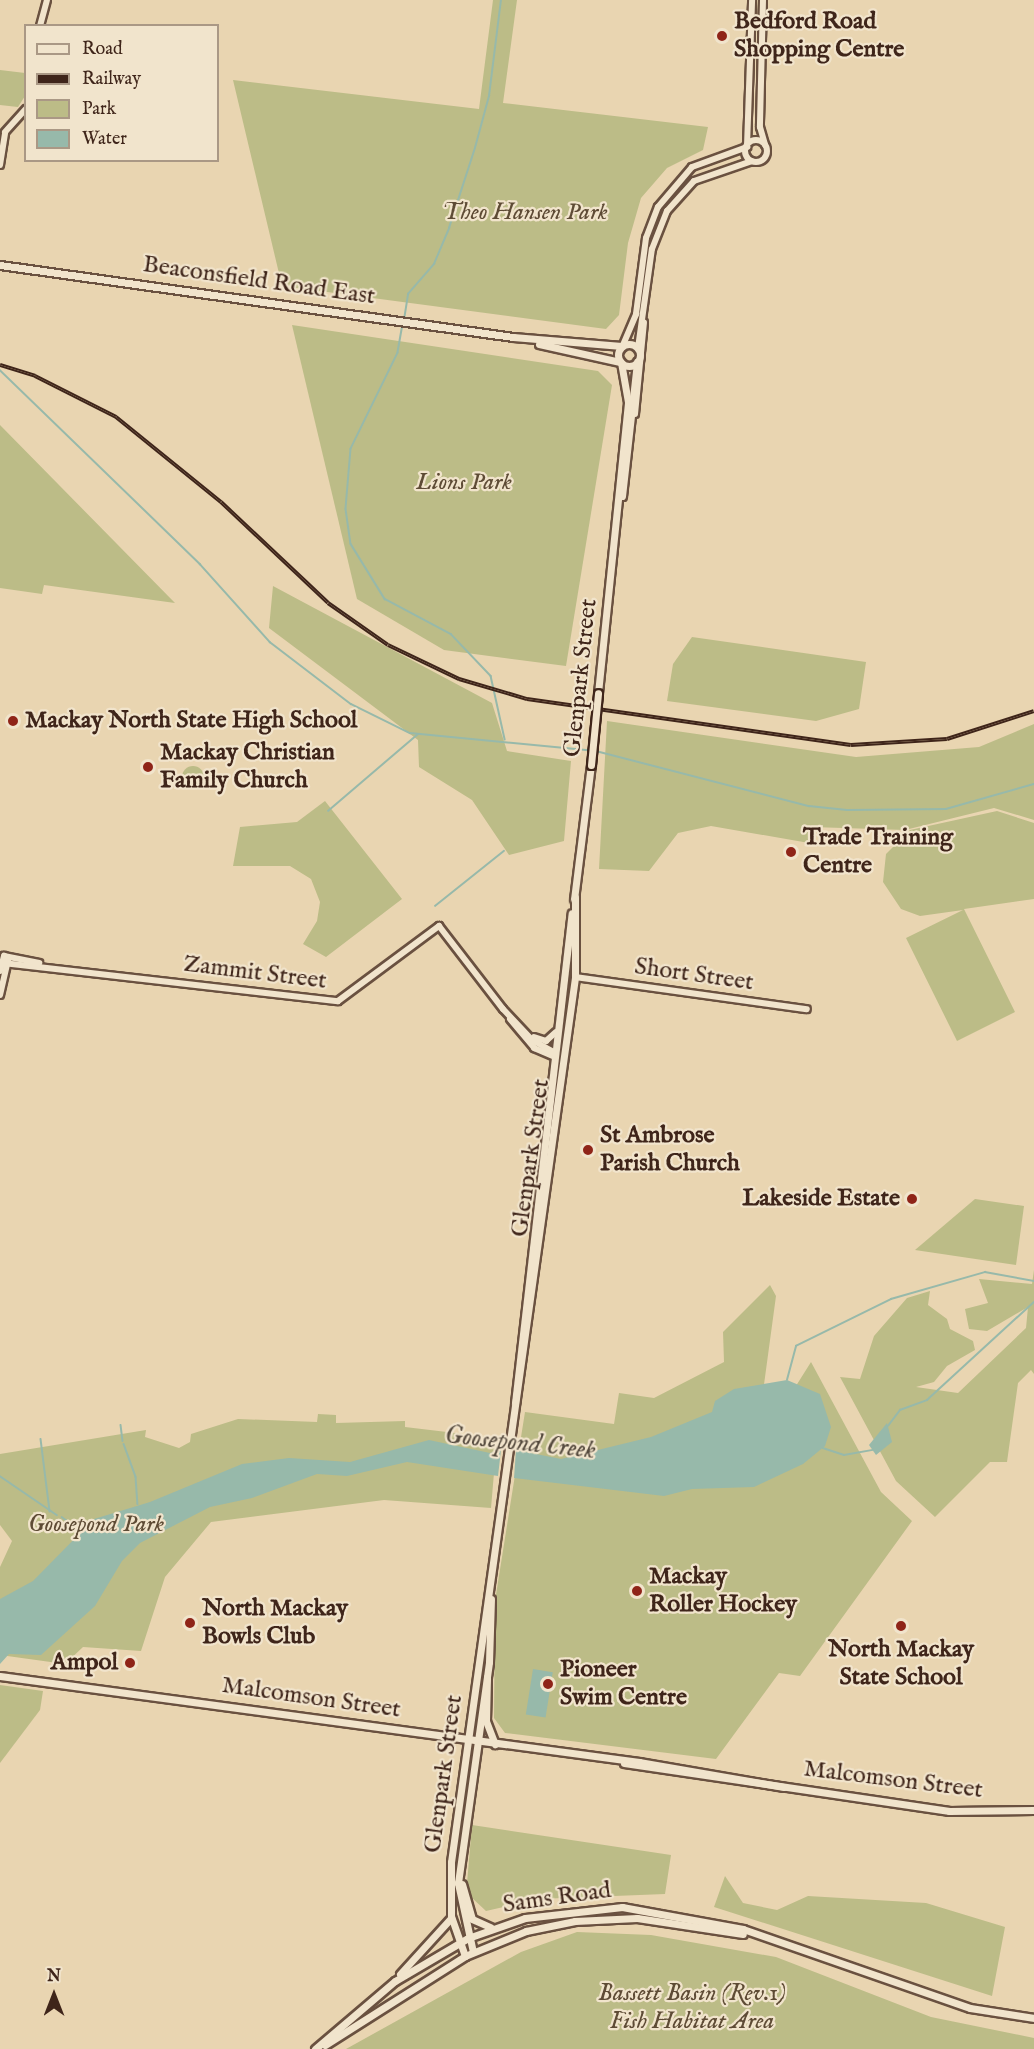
<!DOCTYPE html>
<html>
<head>
<meta charset="utf-8">
<style>
	body { margin:0 }
	#map { position:relative; width:1034px; height:2049px; overflow:hidden; background:#e9d5b1; font-family:"IM FELL English",serif }
	div>[style] { position:absolute }
	[style*='--x'] { left:calc(var(--x)*1px); top:calc(var(--y)*1px); width:calc(var(--w)*1px); rotate:calc(var(--a)*1deg) }
	.green>* { inset:0; background:#bcbc87 }
	.round { border-radius:50% }
	.water>* { inset:0; background:#97b9aa; transform-origin:0 0 }
	.stream>* { height:1.5px; margin:-0.75px; padding:0 0.75px; transform-origin:0.75px; border-radius:0.75px; background:#97b9aa }
	.roads { filter:drop-shadow(2px 0 #6a5140) drop-shadow(-2px 0 #6a5140) drop-shadow(0 2px #6a5140) drop-shadow(0 -2px #6a5140) }
	.tertiary>* { height:6px; margin:-3px; padding:0 3px; transform-origin:3px; border-radius:3px; background:#f1e4cc }
	.tertiary>.ring { margin:-3px; padding:0; box-sizing:content-box; background:none; border:6px solid #f1e4cc; border-radius:50% }
	.secondary>* { height:7px; margin:-3.5px; padding:0 3.5px; transform-origin:3.5px; border-radius:3.5px; background:#f1e4cc }
	.secondary>.ring { margin:-3.5px; padding:0; box-sizing:content-box; background:none; border:7px solid #f1e4cc; border-radius:50% }
	.rail>* { height:4px; margin-top:-2px; transform-origin:0; background:repeating-linear-gradient(90deg,#f1e4cc 0 4.5px,#3f251a 0 9px); box-sizing:border-box; border-block:2px solid #3f251a }
	.bridges { filter:drop-shadow(2px 0 #3f251a) drop-shadow(-2px 0 #3f251a) drop-shadow(0 2px #3f251a) drop-shadow(0 -2px #3f251a) }
	.secondary-bridge>* { height:7px; margin:-3.5px; padding:0 3.5px; transform-origin:3.5px; border-radius:3.5px; background:#f1e4cc }
	.dots>* { width:16px; height:16px; translate:-50% -50%; box-sizing:border-box; border:3px solid #f1e4cc; border-radius:50% }
	span { translate:-50% -50%; white-space:nowrap; text-align:center; line-height:1.15; -webkit-text-stroke:4.5px #f1e4cc; paint-order:stroke }
	.poi-label { font-size:24px; color:#3f251a; font-weight:700 }
	.left { translate:0 -50%; text-align:left }
	.right { translate:-100% -50%; text-align:right }
	.park-label { font-size:24px; color:#5e4b35; font-style:italic }
	.street-label { font-size:24px; color:#3f251a }
	.water-label { font-size:26px; color:#554a3e; font-style:italic }
	.legend { position:absolute; left:24px; top:24px; width:195px; height:138px; box-sizing:border-box; background:#f1e4cc; border:2px solid #aa9885; margin:0; padding:8px 10px; list-style:none; font-size:18px; color:#3f251a }
	.legend li { display:flex; align-items:center; gap:12px; height:30px }
	.legend b { width:30px; border:2px solid #aa9885 }
	.north { position:absolute; left:24px; top:1965px; width:60px; height:60px; -webkit-text-stroke:4px #f1e4cc; paint-order:stroke; rotate:0deg; font-size:16px; font-weight:700; line-height:24px; text-align:center; color:#3f251a }
	.north::after { content:''; display:block; margin:auto; width:21px; height:27px; background:#3f251a; clip-path:polygon(50% 0,100% 100%,50% 72%,0 100%) }
</style>
</head>
<body>
<div id="map">
	<div class="green">
		<i style="clip-path:polygon(493px 0,517px 0,503px 103px,708px 127px,703px 150px,667px 168px,641px 198px,628px 243px,619px 315px,606px 329px,282px 286px,233px 80px,479px 109px)"></i>
		<i style="clip-path:polygon(0 70px,25px 73px,25px 96px,18px 107px,0 105px)"></i>
		<i style="clip-path:polygon(292px 325px,598px 371px,612px 385px,566px 666px,444px 650px,357px 599px)"></i>
		<i style="clip-path:polygon(0 425px,175px 603px,44px 585px,42px 594px,0 588px)"></i>
		<i style="clip-path:polygon(273px 586px,492px 703px,507px 751px,571px 761px,564px 841px,509px 855px,472px 800px,419px 767px,418px 740px,269px 628px)"></i>
		<i style="clip-path:polygon(692px 637px,866px 662px,859px 709px,816px 721px,667px 701px,673px 664px)"></i>
		<i style="clip-path:polygon(607px 721px,856px 757px,979px 747px,1034px 724px,1034px 820px,994px 808px,905px 830px,812px 827px,809px 843px,711px 826px,678px 833px,649px 871px,599px 869px)"></i>
		<i class="round" style="left:182px;top:766px;width:22px;height:22px"></i>
		<i style="clip-path:polygon(325px 801px,402px 899px,326px 957px,303px 944px,317px 921px,320px 902px,311px 879px,290px 866px,233px 866px,240px 827px,297px 822px)"></i>
		<i style="clip-path:polygon(997px 811px,1034px 823px,1034px 899px,964px 909px,1015px 1012px,957px 1041px,906px 938px,963px 910px,920px 916px,901px 909px,883px 882px,886px 854px,910px 830px)"></i>
		<i style="clip-path:polygon(975px 1199px,1024px 1206px,1016px 1265px,915px 1250px)"></i>
		<i style="clip-path:polygon(1034px 1270px,1034px 1374px,1031px 1370px,1018px 1383px,1007px 1462px,990px 1462px,935px 1517px,896px 1481px,840px 1377px,860px 1379px,874px 1336px,907px 1298px,930px 1291px,928px 1305px,947px 1319px,950px 1329px,973px 1341px,975px 1350px,947px 1366px,934px 1382px,916px 1387px,958px 1393px,1026px 1328px,1028px 1307px,987px 1331px,969px 1329px,965px 1309px,988px 1303px,979px 1279px,1032px 1284px)"></i>
		<i style="clip-path:polygon(770px 1285px,776px 1296px,755px 1451px,811px 1362px,881px 1492px,912px 1521px,800px 1676px,779px 1673px,716px 1759px,505px 1733px,494px 1718px,495px 1601px,525px 1412px,614px 1424px,619px 1393px,654px 1398px,724px 1362px,723px 1332px)"></i>
		<i style="clip-path:polygon(318px 1414px,336px 1415px,336px 1423px,405px 1421px,405px 1427px,497px 1438px,491px 1508px,384px 1500px,211px 1522px,165px 1577px,141px 1651px,83px 1647px,65px 1664px,0 1655px,0 1567px,12px 1541px,0 1525px,0 1454px,146px 1430px,145px 1437px,179px 1448px,190px 1442px,191px 1434px,238px 1419px,317px 1422px)"></i>
		<i style="clip-path:polygon(0 1685px,43px 1691px,40px 1710px,0 1763px)"></i>
		<i style="clip-path:polygon(472px 1825px,671px 1855px,665px 1894px,538px 1899px,486px 1911px,470px 1896px,467px 1883px)"></i>
		<i style="clip-path:polygon(725px 1876px,743px 1903px,777px 1910px,808px 1896px,926px 1903px,1005px 1927px,992px 1996px,714px 1907px)"></i>
		<i style="clip-path:polygon(577px 1932px,651px 1935px,776px 1957px,931px 2017px,1034px 2038px,1034px 2049px,346px 2049px,521px 1952px)"></i>
	</div>
	<div class="water">
		<i style="clip-path:polygon(787px 1380px,820px 1394px,831px 1427px,825px 1446px,803px 1464px,754px 1487px,692px 1489px,664px 1496px,514px 1478px,516px 1450px,561px 1459px,651px 1437px,712px 1412px,715px 1401px,734px 1389px)"></i>
		<i style="clip-path:polygon(887px 1423px,892px 1442px,876px 1455px,869px 1445px)"></i>
		<i style="clip-path:polygon(429px 1440px,490px 1453px,501px 1450px,498px 1476px,407px 1462px,347px 1476px,317px 1474px,252px 1498px,210px 1507px,140px 1543px,122px 1561px,95px 1606px,41px 1655px,9px 1654px,0 1664px,0 1599px,33px 1581px,94px 1519px,150px 1502px,242px 1464px,289px 1458px,350px 1462px)"></i>
		<i style="left:533px;top:1669px;width:20px;height:46px;rotate:9deg"></i>
	</div>
	<div class="stream">
		<i style="--x:404;--y:320;--w:26;--a:-81"></i>
		<i style="--x:408;--y:294;--w:40;--a:-49"></i>
		<i style="--x:434;--y:264;--w:39;--a:-67"></i>
		<i style="--x:449;--y:228;--w:84;--a:-72"></i>
		<i style="--x:475;--y:148;--w:54;--a:-74.9"></i>
		<i style="--x:489;--y:96;--w:97;--a:-82.9"></i>
		<i style="--x:403;--y:324;--w:29;--a:100"></i>
		<i style="--x:398;--y:353;--w:107;--a:116.1"></i>
		<i style="--x:351;--y:449;--w:60;--a:94.8"></i>
		<i style="--x:346;--y:509;--w:35;--a:82"></i>
		<i style="--x:351;--y:544;--w:65;--a:58.3"></i>
		<i style="--x:385;--y:599;--w:75;--a:27.9"></i>
		<i style="--x:451;--y:634;--w:58;--a:46.4"></i>
		<i style="--x:491;--y:676;--w:65;--a:77.5"></i>
		<i style="--x:0;--y:370;--w:279;--a:44.1"></i>
		<i style="--x:200;--y:564;--w:105;--a:48.1"></i>
		<i style="--x:270;--y:642;--w:102;--a:37.4"></i>
		<i style="--x:351;--y:704;--w:66;--a:26.2"></i>
		<i style="--x:410;--y:733;--w:179;--a:5.5"></i>
		<i style="--x:596;--y:751;--w:220;--a:14.5"></i>
		<i style="--x:809;--y:806;--w:38;--a:6"></i>
		<i style="--x:847;--y:810;--w:99;--a:-0.6"></i>
		<i style="--x:946;--y:809;--w:91;--a:-15.9"></i>
		<i style="--x:328;--y:811;--w:118;--a:-40.5"></i>
		<i style="--x:435;--y:906;--w:88;--a:-38.6"></i>
		<i style="--x:787;--y:1380;--w:35;--a:-75"></i>
		<i style="--x:796;--y:1346;--w:106;--a:-26.3"></i>
		<i style="--x:891;--y:1299;--w:98;--a:-16"></i>
		<i style="--x:985;--y:1272;--w:50;--a:10.4"></i>
		<i style="--x:121;--y:1425;--w:16;--a:83"></i>
		<i style="--x:888;--y:1426;--w:20;--a:-53"></i>
		<i style="--x:900;--y:1410;--w:29;--a:-20"></i>
		<i style="--x:927;--y:1400;--w:145;--a:-42.5"></i>
		<i style="--x:41;--y:1439;--w:73;--a:82.9"></i>
		<i style="--x:124;--y:1444;--w:35;--a:70"></i>
		<i style="--x:136;--y:1477;--w:27;--a:86"></i>
		<i style="--x:823;--y:1448;--w:22;--a:18"></i>
		<i style="--x:844;--y:1455;--w:29;--a:-10"></i>
		<i style="--x:0;--y:1476;--w:69;--a:34.4"></i>
		<i style="--x:62;--y:1517;--w:20;--a:37"></i>
	</div>
	<div class="roads">
		<div class="tertiary">
			<i style="--x:763;--y:0;--w:127;--a:91.4"></i>
			<i style="--x:760;--y:127;--w:19;--a:74"></i>
			<i style="--x:40;--y:26;--w:27;--a:-75"></i>
			<i class="ring" style="left:745px;top:140px;width:16px;height:16px"></i>
			<i style="--x:747;--y:146;--w:146;--a:-88"></i>
			<i style="--x:0;--y:165;--w:33;--a:-81"></i>
			<i style="--x:5;--y:132;--w:31;--a:-48"></i>
			<i style="--x:623;--y:345;--w:34;--a:-67"></i>
			<i style="--x:636;--y:314;--w:77;--a:-82.5"></i>
			<i style="--x:646;--y:238;--w:33;--a:-69"></i>
			<i style="--x:658;--y:207;--w:52;--a:-49.6"></i>
			<i style="--x:692;--y:167;--w:59;--a:-20"></i>
			<i style="--x:638;--y:348;--w:100;--a:-82"></i>
			<i style="--x:652;--y:249;--w:41;--a:-68.5"></i>
			<i style="--x:667;--y:211;--w:40;--a:-48"></i>
			<i style="--x:694;--y:181;--w:61;--a:-19"></i>
			<i style="--x:635;--y:414;--w:92;--a:-84.4"></i>
			<i style="--x:3;--y:963;--w:337;--a:6.5"></i>
			<i style="--x:338;--y:1001;--w:126;--a:-36.6"></i>
			<i style="--x:439;--y:926;--w:105;--a:52.4"></i>
			<i style="--x:503;--y:1009;--w:42;--a:46.9"></i>
			<i style="--x:532;--y:1040;--w:25;--a:29"></i>
			<i style="--x:0;--y:971;--w:16;--a:-75"></i>
			<i style="--x:4;--y:956;--w:36;--a:11"></i>
			<i style="--x:575;--y:977;--w:234;--a:7.9"></i>
			<i style="--x:0;--y:995;--w:36;--a:-77"></i>
			<i style="--x:510;--y:1019;--w:38;--a:50"></i>
			<i style="--x:534;--y:1048;--w:21;--a:23"></i>
			<i style="--x:534;--y:1037;--w:13;--a:18"></i>
			<i style="--x:546;--y:1041;--w:13;--a:-42"></i>
		</div>
		<div class="secondary">
			<i style="--x:0;--y:265;--w:518;--a:7.99"></i>
			<i style="--x:513;--y:337;--w:109;--a:4.7"></i>
			<i class="ring" style="left:618px;top:344px;width:15px;height:15px"></i>
			<i style="--x:539;--y:344;--w:83;--a:12.5"></i>
			<i style="--x:622;--y:496;--w:135;--a:-83.6"></i>
			<i style="--x:598;--y:693;--w:293;--a:-84.1"></i>
			<i style="--x:628;--y:402;--w:40;--a:-100"></i>
			<i style="--x:574;--y:899;--w:135;--a:-82.8"></i>
			<i style="--x:515;--y:1403;--w:493;--a:-83.4"></i>
			<i style="--x:0;--y:1676;--w:645;--a:7.67"></i>
			<i style="--x:639;--y:1762;--w:147;--a:9.8"></i>
			<i style="--x:487;--y:1677;--w:44;--a:91.3"></i>
			<i style="--x:486;--y:1721;--w:25;--a:69"></i>
			<i style="--x:624;--y:1763;--w:329;--a:8.4"></i>
			<i style="--x:949;--y:1811;--w:85;--a:-0.7"></i>
			<i style="--x:462;--y:1884;--w:36;--a:74"></i>
			<i style="--x:472;--y:1919;--w:20;--a:24"></i>
			<i style="--x:473;--y:1952;--w:71;--a:-102.3"></i>
			<i style="--x:458;--y:1883;--w:223;--a:-82"></i>
			<i style="--x:489;--y:1662;--w:63;--a:-88.2"></i>
			<i style="--x:465;--y:1956;--w:42;--a:-109.3"></i>
			<i style="--x:451;--y:1916;--w:54;--a:-90"></i>
			<i style="--x:451;--y:1862;--w:894;--a:-82.02"></i>
			<i style="--x:575;--y:977;--w:80;--a:-90"></i>
			<i style="--x:400;--y:1974;--w:76;--a:-47.7"></i>
			<i style="--x:325;--y:2045;--w:166;--a:-32.4"></i>
			<i style="--x:465;--y:1956;--w:66;--a:-22.3"></i>
			<i style="--x:526;--y:1931;--w:50;--a:-11.5"></i>
			<i style="--x:575;--y:1921;--w:62;--a:-2.8"></i>
			<i style="--x:637;--y:1918;--w:107;--a:8.6"></i>
			<i style="--x:315;--y:2049;--w:105;--a:-40.4"></i>
			<i style="--x:395;--y:1981;--w:85;--a:-30.5"></i>
			<i style="--x:468;--y:1938;--w:60;--a:-19.3"></i>
			<i style="--x:525;--y:1918;--w:98;--a:-6.5"></i>
			<i style="--x:622;--y:1907;--w:123;--a:10.3"></i>
			<i style="--x:743;--y:1929;--w:240;--a:19.2"></i>
			<i style="--x:970;--y:2008;--w:65;--a:8.9"></i>
		</div>
	</div>
	<div class="rail">
		<i style="--x:0;--y:365;--w:37;--a:17"></i>
		<i style="--x:35;--y:376;--w:91;--a:26.8"></i>
		<i style="--x:116;--y:417;--w:135;--a:39"></i>
		<i style="--x:221;--y:502;--w:147;--a:43.3"></i>
		<i style="--x:328;--y:603;--w:73;--a:35"></i>
		<i style="--x:388;--y:645;--w:79;--a:25.6"></i>
		<i style="--x:459;--y:679;--w:71;--a:16.4"></i>
		<i style="--x:527;--y:699;--w:327;--a:8.1"></i>
		<i style="--x:851;--y:745;--w:96;--a:-3.6"></i>
		<i style="--x:947;--y:739;--w:91;--a:-17.8"></i>
	</div>
	<div class="bridges">
		<div class="secondary-bridge">
			<i style="--x:591;--y:765;--w:72;--a:-84.4"></i>
		</div>
	</div>
	<div class="dots">
		<i style="left:722px;top:36px;background:#8f2418"></i>
		<i style="left:13px;top:721px;background:#8f2418"></i>
		<i style="left:148px;top:767px;background:#8f2418"></i>
		<i style="left:791px;top:852px;background:#8f2418"></i>
		<i style="left:588px;top:1150px;background:#8f2418"></i>
		<i style="left:912px;top:1199px;background:#8f2418"></i>
		<i style="left:637px;top:1591px;background:#8f2418"></i>
		<i style="left:190px;top:1623px;background:#8f2418"></i>
		<i style="left:901px;top:1626px;background:#8f2418"></i>
		<i style="left:130px;top:1663px;background:#8f2418"></i>
		<i style="left:548px;top:1684px;background:#8f2418"></i>
	</div>
	<div class="poi-label">
		<span class="left" style="left:734px;top:36px">Bedford Road<br>Shopping Centre</span>
		<span class="left" style="left:25px;top:721px">Mackay North State High School</span>
		<span class="left" style="left:160px;top:767px">Mackay Christian<br>Family Church</span>
		<span class="left" style="left:803px;top:852px">Trade Training<br>Centre</span>
		<span class="left" style="left:600px;top:1150px">St Ambrose<br>Parish Church</span>
		<span class="right" style="left:900px;top:1199px">Lakeside Estate</span>
		<span class="left" style="left:649px;top:1591px">Mackay<br>Roller Hockey</span>
		<span class="left" style="left:202px;top:1623px">North Mackay<br>Bowls Club</span>
		<span style="left:901px;top:1664px">North Mackay<br>State School</span>
		<span class="right" style="left:118px;top:1663px">Ampol</span>
		<span class="left" style="left:560px;top:1684px">Pioneer<br>Swim Centre</span>
	</div>
	<div class="park-label">
		<span style="left:525px;top:213px">Theo Hansen Park</span>
		<span style="left:464px;top:483px">Lions Park</span>
		<span style="left:96px;top:1525px">Goosepond Park</span>
		<span style="left:692px;top:2008px">Bassett Basin (Rev.1)<br>Fish Habitat Area</span>
	</div>
	<div class="street-label">
		<span style="left:259px;top:281px;rotate:8deg">Beaconsfield Road East</span>
		<span style="left:581px;top:678px;rotate:-84deg">Glenpark Street</span>
		<span style="left:255px;top:973px;rotate:7deg">Zammit Street</span>
		<span style="left:694px;top:975px;rotate:8deg">Short Street</span>
		<span style="left:531px;top:1158px;rotate:-82deg">Glenpark Street</span>
		<span style="left:311px;top:1698px;rotate:8deg">Malcomson Street</span>
		<span style="left:444px;top:1774px;rotate:-82deg">Glenpark Street</span>
		<span style="left:893px;top:1780px;rotate:7deg">Malcomson Street</span>
		<span style="left:557px;top:1898px;rotate:-8deg">Sams Road</span>
	</div>
	<div class="water-label">
		<span style="left:520px;top:1443px;rotate:6deg">Goosepond Creek</span>
	</div>
	<ul class="legend">
	<li><b style="height:8px;background:#f1e4cc"></b>Road</li>
	<li><b style="height:8px;background:#3f251a"></b>Railway</li>
	<li><b style="height:16px;background:#bcbc87"></b>Park</li>
	<li><b style="height:16px;background:#97b9aa"></b>Water</li>
	</ul>
	<div class="north">N</div>
</div>
</body>
</html>
